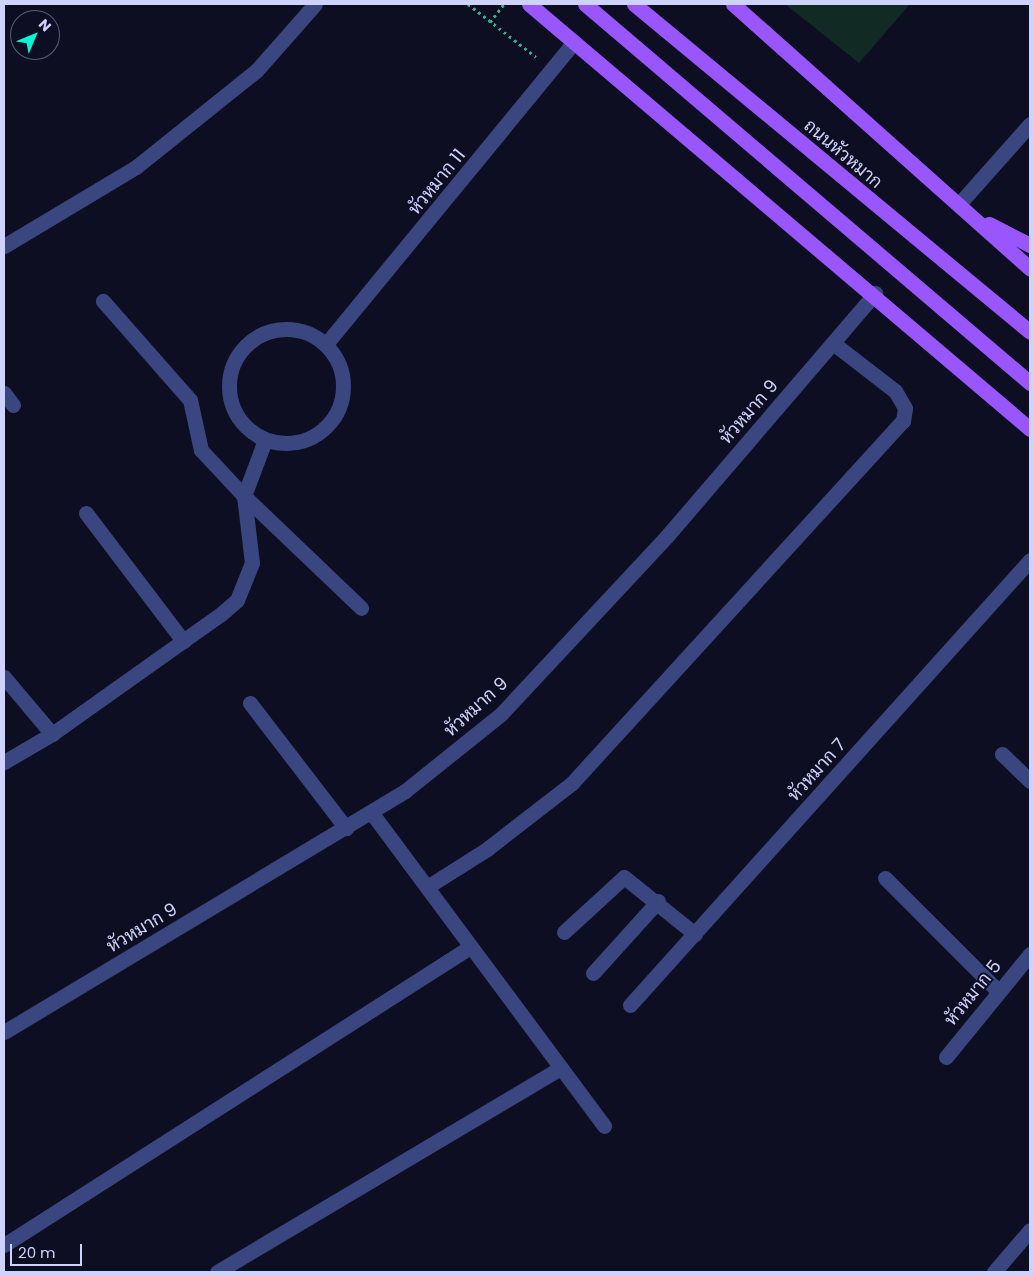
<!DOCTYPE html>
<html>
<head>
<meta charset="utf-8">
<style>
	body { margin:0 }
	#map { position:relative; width:1034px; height:1276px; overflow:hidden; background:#0d0e21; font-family:Poppins,Sarabun,sans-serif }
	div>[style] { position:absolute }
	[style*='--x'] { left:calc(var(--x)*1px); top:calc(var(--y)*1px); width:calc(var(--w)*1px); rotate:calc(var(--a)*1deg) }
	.green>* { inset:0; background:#112b24 }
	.path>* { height:3px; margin-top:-1.5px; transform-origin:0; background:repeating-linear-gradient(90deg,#2fb18c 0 2.5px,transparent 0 6.5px) }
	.minor>* { height:15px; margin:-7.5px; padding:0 7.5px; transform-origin:7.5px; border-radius:7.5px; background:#39467f }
	.minor>.ring { margin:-7.5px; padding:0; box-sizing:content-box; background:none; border:15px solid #39467f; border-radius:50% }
	.major>* { height:15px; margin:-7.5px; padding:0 7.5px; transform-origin:7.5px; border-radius:7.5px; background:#9a56fd }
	span { translate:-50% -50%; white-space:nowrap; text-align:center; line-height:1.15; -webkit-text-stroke:4px #0d0e21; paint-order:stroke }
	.street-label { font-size:18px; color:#ced3fe }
	.frame { position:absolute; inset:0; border:5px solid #ced3fe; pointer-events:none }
	.north { position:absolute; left:10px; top:10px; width:50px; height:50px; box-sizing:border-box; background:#0d0e21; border:1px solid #5a5d79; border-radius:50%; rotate:45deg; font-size:14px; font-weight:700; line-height:20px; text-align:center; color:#ced3fe }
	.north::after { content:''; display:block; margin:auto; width:18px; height:22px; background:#03f5d8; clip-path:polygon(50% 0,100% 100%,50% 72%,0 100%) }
	.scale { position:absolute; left:10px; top:1244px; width:72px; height:22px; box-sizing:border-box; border:2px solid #ced3fe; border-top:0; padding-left:6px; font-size:15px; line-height:18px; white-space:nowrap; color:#ced3fe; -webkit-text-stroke:4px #0d0e21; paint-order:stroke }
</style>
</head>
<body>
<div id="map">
	<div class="green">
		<i style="clip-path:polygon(785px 4px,910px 4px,859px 63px)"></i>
	</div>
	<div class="path">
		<i style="--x:468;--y:4;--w:86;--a:37.9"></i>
		<i style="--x:490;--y:22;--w:23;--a:-52"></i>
	</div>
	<div class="minor">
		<i style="--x:959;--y:204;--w:107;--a:-48.4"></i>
		<i style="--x:4;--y:246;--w:154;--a:-30.9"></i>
		<i style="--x:136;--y:167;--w:154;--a:-38.7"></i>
		<i style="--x:256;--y:71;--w:89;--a:-48.6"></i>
		<i class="ring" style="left:229px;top:329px;width:99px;height:99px"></i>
		<i style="--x:326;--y:344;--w:391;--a:-50.6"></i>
		<i style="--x:4;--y:393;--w:15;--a:53"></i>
		<i style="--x:265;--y:440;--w:60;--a:110.6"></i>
		<i style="--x:244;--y:496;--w:162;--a:43.7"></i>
		<i style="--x:86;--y:513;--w:161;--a:52.8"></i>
		<i style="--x:4;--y:677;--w:75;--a:49.9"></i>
		<i style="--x:250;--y:703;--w:158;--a:52.5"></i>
		<i style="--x:1002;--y:754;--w:39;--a:44"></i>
		<i style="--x:4;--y:762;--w:56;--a:-30.3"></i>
		<i style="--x:52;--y:734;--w:207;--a:-35.4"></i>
		<i style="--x:221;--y:614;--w:21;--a:-41"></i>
		<i style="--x:237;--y:600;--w:40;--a:-68"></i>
		<i style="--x:252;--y:563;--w:67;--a:-96.8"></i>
		<i style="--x:244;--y:496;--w:63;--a:-133.1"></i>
		<i style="--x:201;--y:450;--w:51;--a:-102.4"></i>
		<i style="--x:190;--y:400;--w:132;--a:-131.3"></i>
		<i style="--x:371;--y:812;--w:391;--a:53.4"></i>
		<i style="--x:885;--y:878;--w:160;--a:45"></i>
		<i style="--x:427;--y:887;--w:71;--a:-32.3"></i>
		<i style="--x:487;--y:849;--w:108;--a:-37.8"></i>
		<i style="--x:572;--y:783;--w:491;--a:-47.6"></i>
		<i style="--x:903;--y:421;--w:13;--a:-81"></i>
		<i style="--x:905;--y:408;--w:20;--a:-120"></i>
		<i style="--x:895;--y:391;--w:78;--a:-142.3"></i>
		<i style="--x:564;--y:932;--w:81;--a:-42.5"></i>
		<i style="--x:624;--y:877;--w:91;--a:38.8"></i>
		<i style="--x:593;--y:973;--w:97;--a:-47.9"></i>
		<i style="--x:630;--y:1005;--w:598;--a:-48.05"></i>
		<i style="--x:4;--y:1032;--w:468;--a:-31"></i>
		<i style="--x:405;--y:791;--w:123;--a:-38.7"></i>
		<i style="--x:501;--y:714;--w:243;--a:-47"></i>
		<i style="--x:667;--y:536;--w:320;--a:-49.4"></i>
		<i style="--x:946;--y:1057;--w:133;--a:-50.8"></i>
		<i style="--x:4;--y:1245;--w:553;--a:-32.6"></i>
		<i style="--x:217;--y:1272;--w:400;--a:-30.7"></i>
		<i style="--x:994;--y:1272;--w:55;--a:-49.4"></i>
	</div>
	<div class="major">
		<i style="--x:529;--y:4;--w:657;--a:40.31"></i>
		<i style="--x:585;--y:4;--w:585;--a:40.42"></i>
		<i style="--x:634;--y:4;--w:514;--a:39.63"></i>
		<i style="--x:733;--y:4;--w:398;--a:41.7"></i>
		<i style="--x:989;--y:224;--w:46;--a:27.1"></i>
	</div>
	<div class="street-label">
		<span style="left:843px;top:154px;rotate:40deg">ถนนหัวหมาก</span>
		<span style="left:437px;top:182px;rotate:-51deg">หัวหมาก 11</span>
		<span style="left:749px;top:412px;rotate:-49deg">หัวหมาก 9</span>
		<span style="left:476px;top:707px;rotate:-42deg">หัวหมาก 9</span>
		<span style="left:817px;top:770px;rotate:-48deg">หัวหมาก 7</span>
		<span style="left:142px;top:928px;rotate:-31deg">หัวหมาก 9</span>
		<span style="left:973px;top:993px;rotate:-51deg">หัวหมาก 5</span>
	</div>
	<div class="frame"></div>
	<div class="north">N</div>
	<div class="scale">20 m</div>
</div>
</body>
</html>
